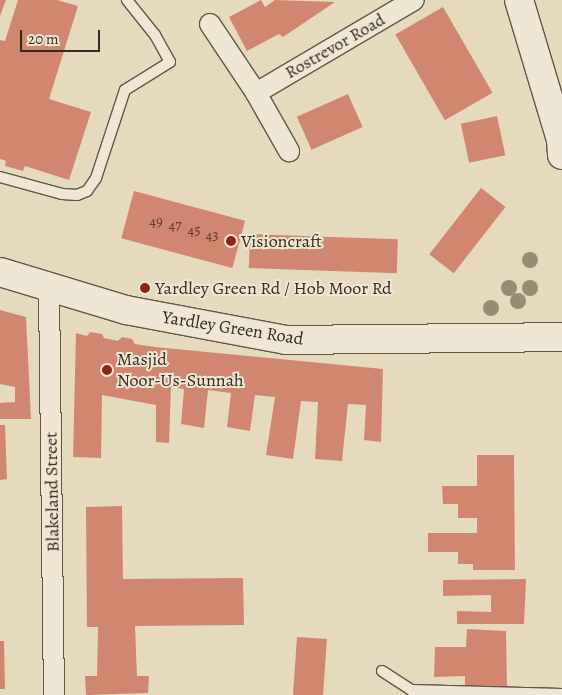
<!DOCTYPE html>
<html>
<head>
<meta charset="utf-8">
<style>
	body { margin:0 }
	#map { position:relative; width:562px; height:695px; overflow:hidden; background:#e6dabc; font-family:Alegreya,serif }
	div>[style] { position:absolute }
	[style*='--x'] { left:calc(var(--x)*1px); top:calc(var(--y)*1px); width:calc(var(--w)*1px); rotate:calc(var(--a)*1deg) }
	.building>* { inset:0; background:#d1876f; transform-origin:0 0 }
	.roads { filter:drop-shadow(1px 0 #625546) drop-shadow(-1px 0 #625546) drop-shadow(0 1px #625546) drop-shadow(0 -1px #625546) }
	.lane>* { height:10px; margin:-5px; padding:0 5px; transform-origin:5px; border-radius:5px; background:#efe7d3 }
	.street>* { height:20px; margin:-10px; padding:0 10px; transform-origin:10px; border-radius:10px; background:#efe7d3 }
	.secondary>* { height:28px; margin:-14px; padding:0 14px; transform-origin:14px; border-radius:14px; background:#efe7d3 }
	.trees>* { width:16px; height:16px; margin:-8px; border-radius:50%; background:#978d74 }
	.dots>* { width:14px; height:14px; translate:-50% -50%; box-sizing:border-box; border:2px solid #efe7d3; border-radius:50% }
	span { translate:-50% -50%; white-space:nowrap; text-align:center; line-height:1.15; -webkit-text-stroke:4px #efe7d3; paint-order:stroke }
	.number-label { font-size:15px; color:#5d4032 }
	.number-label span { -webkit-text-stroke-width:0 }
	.street-label { font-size:18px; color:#36291e }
	.poi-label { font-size:18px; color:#36291e }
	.left { translate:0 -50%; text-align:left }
	.scale { position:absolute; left:20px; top:30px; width:80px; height:22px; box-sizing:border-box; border:2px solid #36291e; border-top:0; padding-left:6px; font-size:15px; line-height:18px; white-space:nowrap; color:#36291e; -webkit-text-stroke:4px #efe7d3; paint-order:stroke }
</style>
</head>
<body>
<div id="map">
	<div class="building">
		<i style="clip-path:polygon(0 0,6px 0,0 16px)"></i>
		<i style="clip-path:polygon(18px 0,57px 0,78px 6px,49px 99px,91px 112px,69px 180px,25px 166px,23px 171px,5px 166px,6px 161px,0 159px,0 40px,5px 41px)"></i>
		<i style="clip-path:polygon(261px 0,265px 7px,275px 0,335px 2px,283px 37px,279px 34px,247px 51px,229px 17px)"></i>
		<i style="left:443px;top:7px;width:99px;height:55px;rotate:60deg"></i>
		<i style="left:348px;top:94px;width:36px;height:56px;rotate:66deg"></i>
		<i style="left:497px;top:116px;width:40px;height:37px;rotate:78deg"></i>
		<i style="left:481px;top:188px;width:31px;height:84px;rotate:38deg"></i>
		<i style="left:134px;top:191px;width:115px;height:49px;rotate:15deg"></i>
		<i style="left:250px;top:234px;width:148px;height:34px;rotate:2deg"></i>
		<i style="clip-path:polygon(0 310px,26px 317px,31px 419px,0 419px,0 403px,15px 402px,15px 387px,0 384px)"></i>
		<i style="clip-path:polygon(90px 332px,102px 334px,104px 338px,118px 341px,122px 337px,132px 339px,135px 344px,155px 347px,383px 369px,381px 442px,364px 440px,366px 405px,348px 404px,342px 461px,315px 459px,318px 402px,301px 401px,293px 459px,266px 455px,275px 397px,255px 395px,250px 431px,227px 427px,231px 393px,208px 390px,204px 428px,181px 424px,184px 389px,171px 387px,169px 443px,156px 442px,156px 405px,102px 395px,101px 458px,73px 457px,76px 333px,87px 336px)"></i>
		<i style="clip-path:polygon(0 425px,5px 425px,7px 479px,0 480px)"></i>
		<i style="clip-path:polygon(477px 455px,514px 455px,515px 570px,473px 570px,473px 564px,458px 564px,458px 552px,428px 552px,428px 533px,477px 533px,477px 518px,458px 518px,458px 504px,443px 504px,442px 486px,477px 486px)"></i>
		<i style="clip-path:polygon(122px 506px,123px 579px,243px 578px,244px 625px,135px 626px,137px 676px,149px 676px,148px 693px,86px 695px,85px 676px,97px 676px,98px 627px,87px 627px,86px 507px)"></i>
		<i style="clip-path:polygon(526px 579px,524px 624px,457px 624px,457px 611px,491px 612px,491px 595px,443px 596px,443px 580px)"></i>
		<i style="clip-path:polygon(467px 629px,506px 631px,507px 687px,465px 689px,465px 676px,434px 677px,435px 647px,466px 647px)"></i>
		<i style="left:297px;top:637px;width:30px;height:58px;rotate:4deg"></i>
		<i style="clip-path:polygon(0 641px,4px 641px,5px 689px,0 689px)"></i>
	</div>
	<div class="roads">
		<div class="lane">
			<i style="--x:0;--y:177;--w:64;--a:15.3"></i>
			<i style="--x:62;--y:194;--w:15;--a:4"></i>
			<i style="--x:77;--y:195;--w:11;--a:-22"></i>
			<i style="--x:87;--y:191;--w:16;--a:-55"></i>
			<i style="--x:96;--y:178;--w:93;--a:-71.8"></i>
			<i style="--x:125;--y:90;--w:53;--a:-31.9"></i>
			<i style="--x:170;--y:62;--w:31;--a:-119"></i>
			<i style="--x:155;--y:35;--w:45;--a:-128.7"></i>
			<i style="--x:382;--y:671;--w:35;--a:33"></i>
			<i style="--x:411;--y:690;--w:151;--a:1.5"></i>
		</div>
		<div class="street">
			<i style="--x:210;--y:24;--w:83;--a:56.3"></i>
			<i style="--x:256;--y:93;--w:67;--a:60.4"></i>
			<i style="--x:256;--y:93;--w:183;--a:-30.5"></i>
			<i style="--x:49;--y:289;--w:406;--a:89.3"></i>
		</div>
		<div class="secondary">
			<i style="--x:519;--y:0;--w:146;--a:73.3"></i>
			<i style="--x:561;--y:140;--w:15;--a:86"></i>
			<i style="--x:0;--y:272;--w:132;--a:16.8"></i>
			<i style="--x:126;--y:310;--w:163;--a:10.6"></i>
			<i style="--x:286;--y:340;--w:276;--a:-0.6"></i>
		</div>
	</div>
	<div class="trees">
		<i style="left:530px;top:260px"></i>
		<i style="left:509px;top:288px"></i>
		<i style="left:530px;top:288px"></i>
		<i style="left:518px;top:301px"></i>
		<i style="left:491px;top:308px"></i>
	</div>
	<div class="dots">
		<i style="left:231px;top:241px;background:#8f2418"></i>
		<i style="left:145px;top:288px;background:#8f2418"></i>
		<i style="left:107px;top:370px;background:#8f2418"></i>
	</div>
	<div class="number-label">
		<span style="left:156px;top:222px">49</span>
		<span style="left:175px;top:226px">47</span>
		<span style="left:194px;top:231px">45</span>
		<span style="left:212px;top:236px">43</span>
	</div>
	<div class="street-label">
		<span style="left:335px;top:46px;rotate:-30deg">Rostrevor Road</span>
		<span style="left:233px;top:328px;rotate:9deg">Yardley Green Road</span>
		<span style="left:52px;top:492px;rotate:-91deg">Blakeland Street</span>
	</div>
	<div class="poi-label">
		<span class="left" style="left:241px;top:241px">Visioncraft</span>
		<span class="left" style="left:155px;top:288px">Yardley Green Rd / Hob Moor Rd</span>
		<span class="left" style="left:117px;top:370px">Masjid<br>Noor-Us-Sunnah</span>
	</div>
	<div class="scale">20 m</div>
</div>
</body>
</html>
